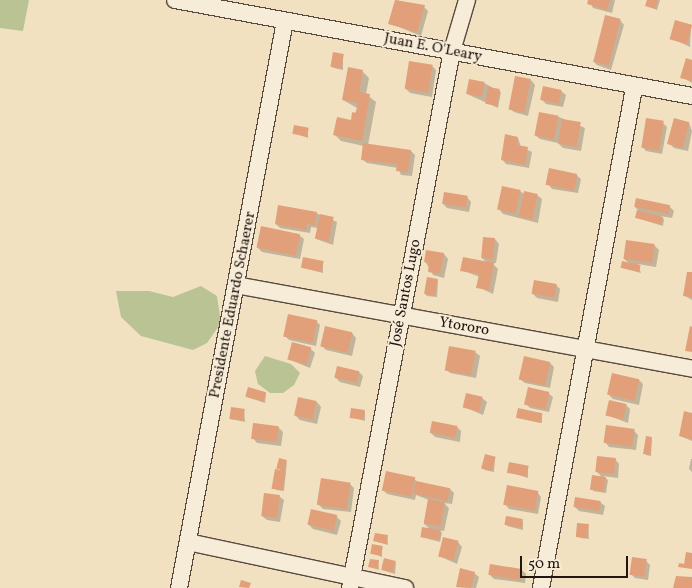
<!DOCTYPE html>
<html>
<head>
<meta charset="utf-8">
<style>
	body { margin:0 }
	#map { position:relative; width:692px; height:588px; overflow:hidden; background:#f2e1c1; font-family:Vollkorn,serif }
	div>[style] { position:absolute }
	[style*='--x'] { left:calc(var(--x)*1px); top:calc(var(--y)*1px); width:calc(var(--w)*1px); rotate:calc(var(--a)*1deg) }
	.green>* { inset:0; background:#bac393 }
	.shadow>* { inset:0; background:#0003 }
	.building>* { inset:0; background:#e2a07a; transform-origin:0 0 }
	.roads { filter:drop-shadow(1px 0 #57493e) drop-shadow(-1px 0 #57493e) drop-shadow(0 1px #57493e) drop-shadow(0 -1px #57493e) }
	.minor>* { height:16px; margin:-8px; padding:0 8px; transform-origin:8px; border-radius:8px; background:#f7ecd7 }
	span { translate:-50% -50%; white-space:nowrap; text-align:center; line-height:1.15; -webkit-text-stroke:4px #f7ecd7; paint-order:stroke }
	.street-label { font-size:15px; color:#231612 }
	.scale { position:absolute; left:520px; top:556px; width:108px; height:22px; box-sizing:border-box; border:2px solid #231612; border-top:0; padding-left:6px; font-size:15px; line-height:18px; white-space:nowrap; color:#231612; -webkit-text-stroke:4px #f7ecd7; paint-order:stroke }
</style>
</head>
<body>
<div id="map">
	<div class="green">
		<i style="clip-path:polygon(0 0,29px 0,23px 31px,0 28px)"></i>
		<i style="clip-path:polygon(201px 286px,217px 296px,221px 323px,207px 343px,193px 350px,141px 336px,121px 317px,116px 291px,149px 291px,173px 297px)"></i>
		<i style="clip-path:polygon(265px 356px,291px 364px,300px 373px,294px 385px,283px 393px,270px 393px,258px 384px,255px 371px)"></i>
	</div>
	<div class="shadow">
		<i style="clip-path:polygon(396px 0,424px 7px,428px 11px,421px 36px,389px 23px)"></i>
		<i style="clip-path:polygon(589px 0,615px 0,612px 13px,593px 8px)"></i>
		<i style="clip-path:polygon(648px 0,660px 0,657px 10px,646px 5px)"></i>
		<i style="clip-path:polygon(620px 20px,624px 25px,611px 70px,597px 65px,593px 61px)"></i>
		<i style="clip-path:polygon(691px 26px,690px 47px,671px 38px)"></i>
		<i style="clip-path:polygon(343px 55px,343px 70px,334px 68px,332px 67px)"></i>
		<i style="clip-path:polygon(692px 61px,692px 83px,682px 77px)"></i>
		<i style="clip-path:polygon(432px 66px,436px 70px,432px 97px,410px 93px,406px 89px)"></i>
		<i style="clip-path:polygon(362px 71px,369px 78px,366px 94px,376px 102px,368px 145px,411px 151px,415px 155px,412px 176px,401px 175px,398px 168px,367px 163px,362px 159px,364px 146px,341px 141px,335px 135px,352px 121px,357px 108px,343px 100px)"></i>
		<i style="clip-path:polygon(531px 80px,535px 85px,528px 116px,514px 112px,509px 108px)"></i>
		<i style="clip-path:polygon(484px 83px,501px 92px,498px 108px,467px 94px)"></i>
		<i style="clip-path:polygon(561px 91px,566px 95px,563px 107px,546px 104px,542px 100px)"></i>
		<i style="clip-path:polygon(559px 117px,585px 128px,581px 151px,563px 148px,558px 143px,540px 139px,535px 135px)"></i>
		<i style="clip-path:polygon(663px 123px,667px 127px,662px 154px,646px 151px,642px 146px)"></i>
		<i style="clip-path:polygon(689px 123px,692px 131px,688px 151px,674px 148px,670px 144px)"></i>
		<i style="clip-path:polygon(308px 129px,308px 138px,294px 133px)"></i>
		<i style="clip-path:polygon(518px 138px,521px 147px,532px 152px,529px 168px,506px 164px,502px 159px)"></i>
		<i style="clip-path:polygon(576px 175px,581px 179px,578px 193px,552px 189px,548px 184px)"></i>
		<i style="clip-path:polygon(520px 191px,525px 195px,537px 195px,542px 199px,538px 223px,503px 214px,499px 209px)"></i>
		<i style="clip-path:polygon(467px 197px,471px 202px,469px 212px,447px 208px,443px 204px)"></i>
		<i style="clip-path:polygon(669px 206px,674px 211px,672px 218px,660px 216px,664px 219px,663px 226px,637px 218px,638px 210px,635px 207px)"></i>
		<i style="clip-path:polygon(316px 213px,337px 222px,333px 245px,316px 239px,318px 228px,311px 227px,310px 233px,280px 228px,276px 224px)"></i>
		<i style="clip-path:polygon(299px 235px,304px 239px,300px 259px,262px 252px,258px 248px)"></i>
		<i style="clip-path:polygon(495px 239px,499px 244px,496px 263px,492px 263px,498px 269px,493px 294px,478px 287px,480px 277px,461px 270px,487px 263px,482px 258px)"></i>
		<i style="clip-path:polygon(654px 245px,659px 250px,656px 267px,638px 264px,641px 273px,622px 268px,630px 264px,624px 259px)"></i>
		<i style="clip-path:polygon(444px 254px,448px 259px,444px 278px,433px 275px,425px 261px)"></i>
		<i style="clip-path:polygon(323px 262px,323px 273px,303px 268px)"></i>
		<i style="clip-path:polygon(692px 274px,692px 300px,685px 296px)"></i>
		<i style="clip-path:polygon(438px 280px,437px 297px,427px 296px,425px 294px)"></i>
		<i style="clip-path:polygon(556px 285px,560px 289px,558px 302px,537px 298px,533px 294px)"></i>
		<i style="clip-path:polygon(316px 321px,320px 325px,316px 346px,289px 340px,285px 336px)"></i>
		<i style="clip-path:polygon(352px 333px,356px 338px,352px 356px,326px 350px,321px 345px)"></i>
		<i style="clip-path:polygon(310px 348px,315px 353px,310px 368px,288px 359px)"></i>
		<i style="clip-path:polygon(475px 352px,480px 356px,476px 378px,450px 373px,446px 369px)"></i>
		<i style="clip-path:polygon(550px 363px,554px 367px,550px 388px,525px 383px,520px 379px)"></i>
		<i style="clip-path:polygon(359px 372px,363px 376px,360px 387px,340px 382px,336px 378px)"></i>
		<i style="clip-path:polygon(613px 375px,639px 380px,643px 384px,639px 405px,613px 399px,609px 395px)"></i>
		<i style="clip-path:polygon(266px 393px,265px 403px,247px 397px)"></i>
		<i style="clip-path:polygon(548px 393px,553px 397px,549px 412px,530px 408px,526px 404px)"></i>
		<i style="clip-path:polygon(482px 398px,487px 402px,483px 415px,464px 407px)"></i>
		<i style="clip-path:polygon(317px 402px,321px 407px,317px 424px,300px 420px,296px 416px)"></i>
		<i style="clip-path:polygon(626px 405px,630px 409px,628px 423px,607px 415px)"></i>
		<i style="clip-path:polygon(244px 410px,245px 422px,231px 419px)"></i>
		<i style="clip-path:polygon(365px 411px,365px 421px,351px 417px)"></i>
		<i style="clip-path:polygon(542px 414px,542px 423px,518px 417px)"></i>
		<i style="clip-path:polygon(692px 414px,692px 441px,680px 436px)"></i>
		<i style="clip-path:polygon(278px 427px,283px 432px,281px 446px,257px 443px,253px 438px)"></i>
		<i style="clip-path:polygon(457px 427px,461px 431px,460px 442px,435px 437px,431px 433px)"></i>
		<i style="clip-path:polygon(634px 431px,638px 435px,636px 450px,609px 447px,605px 442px)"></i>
		<i style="clip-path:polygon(652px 438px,651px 456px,646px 455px,645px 453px)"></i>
		<i style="clip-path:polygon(495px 458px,494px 472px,485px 470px,483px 468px)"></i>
		<i style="clip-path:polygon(615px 459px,619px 464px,618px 478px,603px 476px,608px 480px,606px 493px,593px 491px,603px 478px,596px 471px)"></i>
		<i style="clip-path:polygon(691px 459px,692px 459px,692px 472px,689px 469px)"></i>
		<i style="clip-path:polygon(287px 461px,284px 491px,276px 490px,282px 471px,279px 468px)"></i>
		<i style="clip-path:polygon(528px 467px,528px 478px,509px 472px)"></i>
		<i style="clip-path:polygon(414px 479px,418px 482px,450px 489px,454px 493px,452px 504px,444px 503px,449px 508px,444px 531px,439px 530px,442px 533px,440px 542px,421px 537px,430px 529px,424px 524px,429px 500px,416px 495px,415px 500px,387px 494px,383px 490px)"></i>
		<i style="clip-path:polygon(350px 484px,354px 488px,351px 512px,323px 509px,318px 504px)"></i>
		<i style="clip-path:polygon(537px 492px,541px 497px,538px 514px,509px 509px,505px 504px)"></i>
		<i style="clip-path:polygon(279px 496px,284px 500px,280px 522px,267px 520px,262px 516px)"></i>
		<i style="clip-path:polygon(600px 502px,605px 506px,603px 515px,579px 511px,575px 507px)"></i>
		<i style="clip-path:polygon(336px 516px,341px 521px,337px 535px,313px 529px,309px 525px)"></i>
		<i style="clip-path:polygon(507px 517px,523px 521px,523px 530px,507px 526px)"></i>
		<i style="clip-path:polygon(588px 525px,589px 539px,580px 538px,578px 536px)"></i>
		<i style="clip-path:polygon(387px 537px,388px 545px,374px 541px)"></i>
		<i style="clip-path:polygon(458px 542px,462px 547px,457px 564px,439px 556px)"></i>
		<i style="clip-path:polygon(382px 547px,382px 557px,371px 553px)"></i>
		<i style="clip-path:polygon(378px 561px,379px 570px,370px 567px)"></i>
		<i style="clip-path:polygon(646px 561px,650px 565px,648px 580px,635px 578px,631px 574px)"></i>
		<i style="clip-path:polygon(396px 562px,395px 574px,382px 570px)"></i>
		<i style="clip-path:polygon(522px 570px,526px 574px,525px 583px,494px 579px,490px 575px)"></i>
		<i style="clip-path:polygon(474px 573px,479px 577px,476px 588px,457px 587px)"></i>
	</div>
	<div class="building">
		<i style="clip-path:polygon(395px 0,425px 5px,417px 32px,388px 24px)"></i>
		<i style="clip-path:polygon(588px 0,610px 0,607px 10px,587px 4px)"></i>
		<i style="clip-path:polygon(647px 0,658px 0,655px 9px,645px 6px)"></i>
		<i style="left:605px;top:15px;width:16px;height:48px;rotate:14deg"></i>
		<i style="left:675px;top:20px;width:18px;height:20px;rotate:16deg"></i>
		<i style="left:333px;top:52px;width:11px;height:15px;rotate:10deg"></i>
		<i style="clip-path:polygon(686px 58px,692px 60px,692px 81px,680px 78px)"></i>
		<i style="left:409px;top:61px;width:24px;height:28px;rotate:9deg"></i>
		<i style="clip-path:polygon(348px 67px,363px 70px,359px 92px,370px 94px,362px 141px,333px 135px,337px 117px,351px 120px,352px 112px,356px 113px,358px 103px,342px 100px)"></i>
		<i style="left:515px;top:76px;width:16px;height:34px;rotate:11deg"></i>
		<i style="left:469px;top:79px;width:16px;height:15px;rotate:11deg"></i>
		<i style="left:543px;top:86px;width:19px;height:14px;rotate:12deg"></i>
		<i style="left:488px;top:87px;width:12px;height:17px;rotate:9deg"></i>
		<i style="left:539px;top:112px;width:20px;height:24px;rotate:11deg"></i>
		<i style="left:646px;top:118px;width:18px;height:30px;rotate:9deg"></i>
		<i style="left:674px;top:118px;width:16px;height:27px;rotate:15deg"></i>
		<i style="left:562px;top:119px;width:19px;height:25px;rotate:9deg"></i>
		<i style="left:294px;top:125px;width:15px;height:9px;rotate:11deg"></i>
		<i style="clip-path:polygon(505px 134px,518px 137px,517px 145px,528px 147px,525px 165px,501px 160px)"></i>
		<i style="clip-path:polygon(363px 143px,411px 150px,408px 172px,396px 171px,397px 164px,361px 160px)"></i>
		<i style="left:549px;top:168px;width:29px;height:17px;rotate:12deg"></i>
		<i style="left:502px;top:186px;width:19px;height:24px;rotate:12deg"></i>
		<i style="left:524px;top:191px;width:14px;height:26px;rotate:12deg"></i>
		<i style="left:444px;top:192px;width:24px;height:12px;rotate:9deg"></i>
		<i style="left:636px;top:198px;width:35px;height:9px;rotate:12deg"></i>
		<i style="clip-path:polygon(278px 205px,317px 212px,315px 225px,307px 224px,306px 230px,275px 224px)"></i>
		<i style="left:637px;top:210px;width:27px;height:8px;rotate:15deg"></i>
		<i style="left:320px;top:214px;width:14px;height:25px;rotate:12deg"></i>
		<i style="left:261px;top:226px;width:40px;height:22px;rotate:12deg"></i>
		<i style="left:483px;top:237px;width:12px;height:21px;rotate:5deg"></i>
		<i style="left:626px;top:240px;width:29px;height:19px;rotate:8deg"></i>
		<i style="clip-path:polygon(426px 250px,444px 253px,440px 274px,428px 272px,429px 263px,424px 262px)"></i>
		<i style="left:303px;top:257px;width:21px;height:11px;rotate:11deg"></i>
		<i style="clip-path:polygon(463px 257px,494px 263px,489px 290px,476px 288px,479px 274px,460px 271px)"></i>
		<i style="left:622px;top:261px;width:19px;height:7px;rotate:12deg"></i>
		<i style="clip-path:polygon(687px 272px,692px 272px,692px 297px,683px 296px)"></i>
		<i style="left:427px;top:277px;width:11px;height:17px;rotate:10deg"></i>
		<i style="left:534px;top:280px;width:23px;height:14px;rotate:10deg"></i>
		<i style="left:288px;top:314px;width:30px;height:23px;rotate:12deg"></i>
		<i style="left:325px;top:326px;width:28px;height:21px;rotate:13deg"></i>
		<i style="clip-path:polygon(690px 326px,692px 327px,692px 352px,685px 351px)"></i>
		<i style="left:292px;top:342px;width:20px;height:18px;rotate:15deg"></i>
		<i style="left:449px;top:346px;width:27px;height:25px;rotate:10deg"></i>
		<i style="left:524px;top:356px;width:27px;height:24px;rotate:13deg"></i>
		<i style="left:337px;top:366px;width:23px;height:12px;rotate:13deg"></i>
		<i style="left:612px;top:373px;width:28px;height:22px;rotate:13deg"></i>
		<i style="left:248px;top:387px;width:19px;height:10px;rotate:16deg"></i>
		<i style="left:528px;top:387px;width:22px;height:18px;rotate:13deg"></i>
		<i style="left:466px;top:393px;width:17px;height:15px;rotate:13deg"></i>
		<i style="left:298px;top:397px;width:19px;height:19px;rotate:12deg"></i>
		<i style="left:609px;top:400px;width:18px;height:16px;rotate:13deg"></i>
		<i style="left:231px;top:407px;width:14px;height:12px;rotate:8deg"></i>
		<i style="left:351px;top:408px;width:14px;height:10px;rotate:8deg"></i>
		<i style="left:518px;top:408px;width:25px;height:10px;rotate:12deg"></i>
		<i style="clip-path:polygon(684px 411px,692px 413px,692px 439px,679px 436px)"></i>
		<i style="left:432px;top:421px;width:26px;height:12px;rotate:11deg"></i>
		<i style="left:253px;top:423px;width:26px;height:16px;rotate:7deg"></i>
		<i style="left:606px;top:425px;width:29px;height:18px;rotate:8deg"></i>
		<i style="clip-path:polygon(646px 436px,652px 437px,650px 455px,643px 454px)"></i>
		<i style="left:485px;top:454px;width:11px;height:15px;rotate:15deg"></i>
		<i style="left:597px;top:456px;width:19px;height:16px;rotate:6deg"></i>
		<i style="left:279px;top:458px;width:8px;height:11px;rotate:14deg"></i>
		<i style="left:509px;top:462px;width:20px;height:11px;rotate:11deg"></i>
		<i style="left:275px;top:469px;width:11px;height:20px;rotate:10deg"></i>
		<i style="left:386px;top:471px;width:30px;height:20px;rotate:12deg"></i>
		<i style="left:592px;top:475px;width:14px;height:15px;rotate:8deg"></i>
		<i style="left:321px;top:478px;width:30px;height:27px;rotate:9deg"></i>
		<i style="left:416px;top:481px;width:35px;height:13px;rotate:12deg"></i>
		<i style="left:507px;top:485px;width:32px;height:20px;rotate:11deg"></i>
		<i style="left:264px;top:493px;width:16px;height:23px;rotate:7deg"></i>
		<i style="left:575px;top:497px;width:26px;height:10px;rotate:9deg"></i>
		<i style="left:428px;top:499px;width:17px;height:25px;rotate:10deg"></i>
		<i style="left:311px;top:509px;width:27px;height:16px;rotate:13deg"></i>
		<i style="left:506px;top:516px;width:17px;height:9px;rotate:10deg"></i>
		<i style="left:577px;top:523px;width:12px;height:14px;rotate:5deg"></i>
		<i style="left:422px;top:527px;width:19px;height:10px;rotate:9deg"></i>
		<i style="clip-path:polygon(375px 533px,388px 535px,387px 544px,373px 541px)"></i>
		<i style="left:443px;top:537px;width:16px;height:20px;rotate:14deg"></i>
		<i style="left:372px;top:544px;width:11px;height:10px;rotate:10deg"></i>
		<i style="clip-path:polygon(686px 552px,692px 553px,692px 569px,678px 567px,679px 563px,684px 564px)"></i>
		<i style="left:632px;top:557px;width:15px;height:18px;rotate:8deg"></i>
		<i style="left:384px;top:558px;width:12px;height:12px;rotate:14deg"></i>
		<i style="clip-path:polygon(370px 559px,379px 560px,378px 569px,368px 567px)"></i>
		<i style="left:490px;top:564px;width:32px;height:11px;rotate:9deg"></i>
		<i style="clip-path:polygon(460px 568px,475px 572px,471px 588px,456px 587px)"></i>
		<i style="clip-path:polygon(676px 576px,692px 577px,692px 588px,673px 588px)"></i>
		<i style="clip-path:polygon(241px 580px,251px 583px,249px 588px,239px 587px)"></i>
	</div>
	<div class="roads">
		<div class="minor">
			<i style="--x:175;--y:0;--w:526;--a:10.52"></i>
			<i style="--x:236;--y:285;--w:464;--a:10.4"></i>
			<i style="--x:188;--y:542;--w:222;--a:12"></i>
			<i style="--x:179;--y:588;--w:577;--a:-79.41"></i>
			<i style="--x:350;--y:588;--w:547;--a:-79.25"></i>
			<i style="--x:452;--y:51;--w:53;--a:-73.6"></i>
			<i style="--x:541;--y:588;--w:509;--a:-79.46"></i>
		</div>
	</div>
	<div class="street-label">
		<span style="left:433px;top:48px;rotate:11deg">Juan E. O'Leary</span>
		<span style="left:406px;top:293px;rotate:-79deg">José Santos Lugo</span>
		<span style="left:233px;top:305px;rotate:-79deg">Presidente Eduardo Schaerer</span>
		<span style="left:464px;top:327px;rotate:10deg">Ytororo</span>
	</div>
	<div class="scale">50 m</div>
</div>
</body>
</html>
